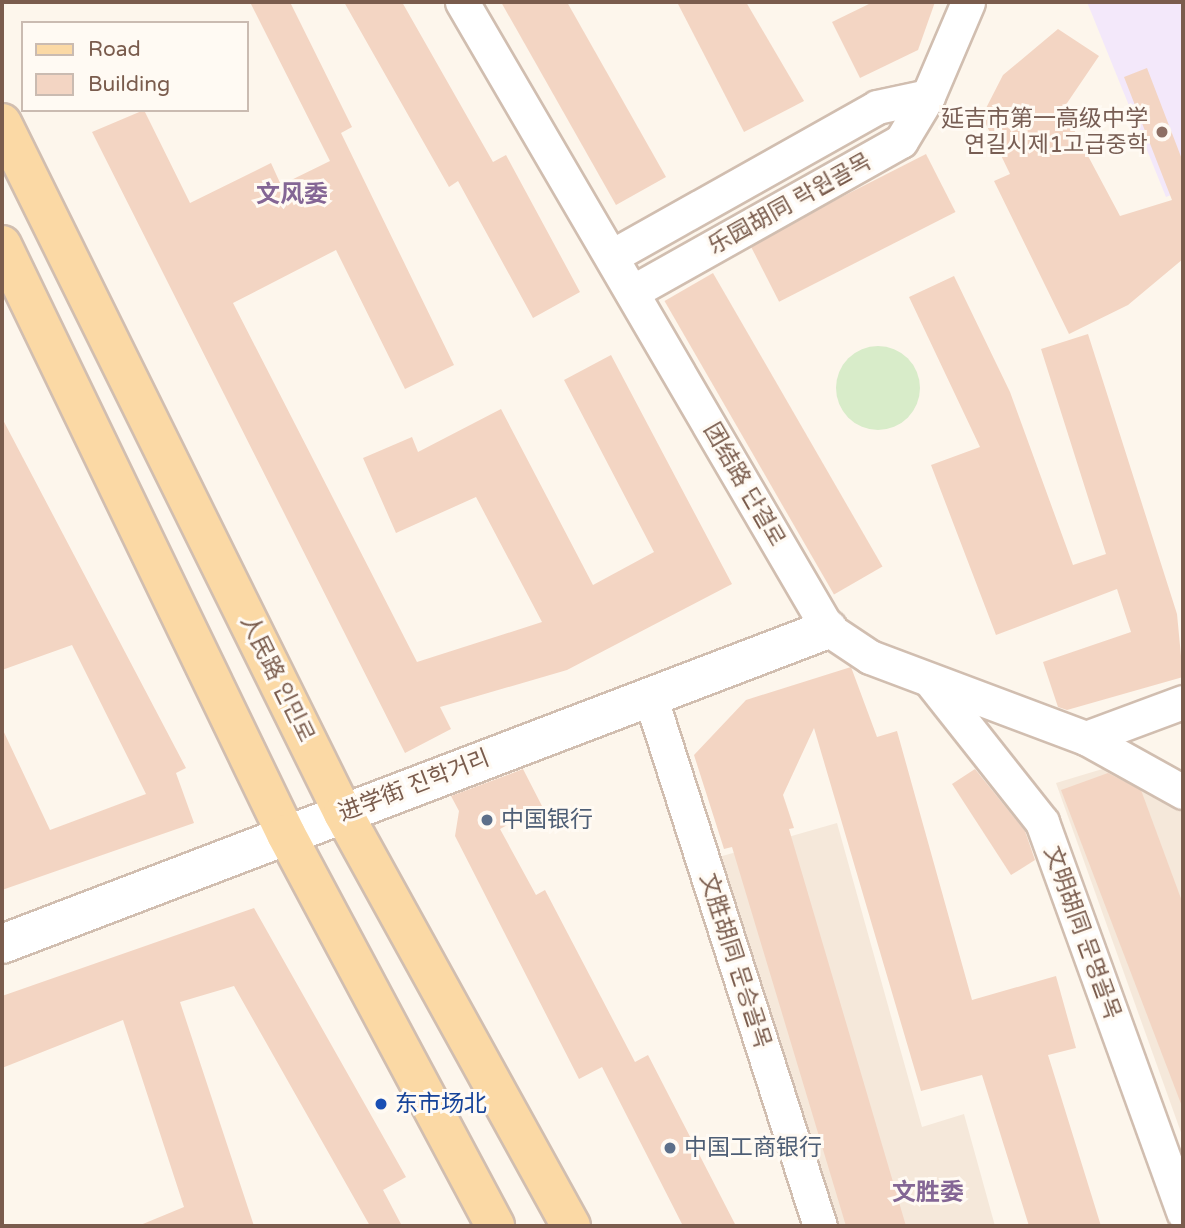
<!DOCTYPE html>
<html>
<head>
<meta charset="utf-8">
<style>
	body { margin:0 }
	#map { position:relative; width:1185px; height:1228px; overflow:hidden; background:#fdf6ec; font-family:"Varela Round","Noto Sans SC","Noto Sans KR",sans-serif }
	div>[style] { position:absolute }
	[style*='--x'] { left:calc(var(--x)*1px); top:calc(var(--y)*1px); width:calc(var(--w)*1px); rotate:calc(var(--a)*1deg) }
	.residential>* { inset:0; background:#f5e8da }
	.education>* { inset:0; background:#f3e8fa }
	.green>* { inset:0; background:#d8ecc9 }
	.round { border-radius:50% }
	.building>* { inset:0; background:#f3d5c3; transform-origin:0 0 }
	.roads { filter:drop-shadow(2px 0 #d1beb0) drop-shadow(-2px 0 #d1beb0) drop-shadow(0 2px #d1beb0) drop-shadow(0 -2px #d1beb0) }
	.minor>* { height:33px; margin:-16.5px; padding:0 16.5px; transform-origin:16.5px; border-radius:16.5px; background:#fff }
	.tertiary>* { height:38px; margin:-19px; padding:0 19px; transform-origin:19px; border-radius:19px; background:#fff }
	.primary>* { height:38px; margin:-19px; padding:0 19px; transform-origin:19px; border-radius:19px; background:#fbd9a5 }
	.dots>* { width:19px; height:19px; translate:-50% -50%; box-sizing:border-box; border:4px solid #fffaf3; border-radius:50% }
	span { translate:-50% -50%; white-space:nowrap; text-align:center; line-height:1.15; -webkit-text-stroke:6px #fffaf3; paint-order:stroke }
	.education-label { font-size:23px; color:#785e54 }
	.right { translate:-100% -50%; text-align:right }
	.street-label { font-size:23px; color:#7a5c4d }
	.service-label { font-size:23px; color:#4e5e75 }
	.left { translate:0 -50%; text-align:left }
	.transit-label { font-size:23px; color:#164399 }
	.neighbourhood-label { font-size:24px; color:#846695; font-weight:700 }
	.frame { position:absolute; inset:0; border:4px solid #7a5c4d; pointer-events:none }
	.legend { position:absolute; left:21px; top:21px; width:228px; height:91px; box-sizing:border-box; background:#fffaf3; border:2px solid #cabbb1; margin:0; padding:9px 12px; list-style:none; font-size:21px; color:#7a5c4d }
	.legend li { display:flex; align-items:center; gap:14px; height:35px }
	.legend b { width:35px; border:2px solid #cabbb1 }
</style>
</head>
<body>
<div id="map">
	<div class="residential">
		<i style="clip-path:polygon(1119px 764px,1183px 801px,1183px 1138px,1056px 783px)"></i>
		<i style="clip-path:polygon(837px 823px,922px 1127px,964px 1114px,995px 1226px,835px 1226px,719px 857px)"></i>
	</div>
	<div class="education">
		<i style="clip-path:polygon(1087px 2px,1183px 2px,1183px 190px,1166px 197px)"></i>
	</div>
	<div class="green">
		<i class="round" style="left:836px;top:346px;width:84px;height:84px"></i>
	</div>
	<div class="building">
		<i style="clip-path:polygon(250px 2px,290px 2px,352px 127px,341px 133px,454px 365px,405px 389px,336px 250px,233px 303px,417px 662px,542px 622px,476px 497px,396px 533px,363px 458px,412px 437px,418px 452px,501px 409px,593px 585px,654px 552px,564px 380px,611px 355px,732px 584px,567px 670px,440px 707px,451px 729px,405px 753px,92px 132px,144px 110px,190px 203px,271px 163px,281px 185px,330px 161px)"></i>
		<i style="clip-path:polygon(344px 2px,402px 2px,493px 162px,506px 155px,580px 292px,533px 318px,458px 181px,449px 187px)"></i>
		<i style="clip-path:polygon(501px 2px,567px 2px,666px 177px,616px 205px)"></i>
		<i style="clip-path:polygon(677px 2px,746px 2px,804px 101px,744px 132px)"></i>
		<i style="clip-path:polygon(873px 2px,935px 2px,918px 50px,860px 78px,832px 22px)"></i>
		<i style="clip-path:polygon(1058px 29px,1099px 56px,1063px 109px,1120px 216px,1172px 200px,1124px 77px,1147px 68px,1183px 162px,1183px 259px,1128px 305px,1069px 334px,994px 181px,1010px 174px,982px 116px,1003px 75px)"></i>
		<i style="left:926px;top:154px;width:65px;height:198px;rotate:63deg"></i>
		<i style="left:713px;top:273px;width:339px;height:56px;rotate:60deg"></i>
		<i style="clip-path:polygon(954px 276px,1010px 392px,1073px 565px,1106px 554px,1041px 349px,1088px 334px,1177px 614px,1183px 677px,1067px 710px,1058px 707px,1043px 662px,1131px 632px,1117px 589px,996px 635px,931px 465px,980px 447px,909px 297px)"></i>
		<i style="clip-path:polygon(2px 418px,186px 768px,176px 773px,194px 823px,2px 890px,2px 728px,50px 830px,146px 794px,72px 645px,2px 670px)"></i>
		<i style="clip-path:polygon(851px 667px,877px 737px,897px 731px,972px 1000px,1056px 976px,1076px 1048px,1048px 1055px,1101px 1226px,1029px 1226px,982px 1075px,921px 1091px,814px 728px,783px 795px,794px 828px,789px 829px,906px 1226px,846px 1226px,732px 847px,724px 849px,694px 755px,746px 700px)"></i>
		<i style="clip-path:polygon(523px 769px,542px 806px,500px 829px,536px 895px,545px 890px,635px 1062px,648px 1055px,736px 1226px,683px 1226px,602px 1067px,579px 1079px,455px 836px,459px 811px,451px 796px)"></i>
		<i style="clip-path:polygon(975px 769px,1025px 831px,1035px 860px,1011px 875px,952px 784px)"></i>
		<i style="clip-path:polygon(1108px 773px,1141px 790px,1183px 904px,1183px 1109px,1061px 790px)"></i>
		<i style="clip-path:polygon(254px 908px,406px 1177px,383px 1190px,402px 1226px,370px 1226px,234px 986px,180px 1002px,254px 1226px,138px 1226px,184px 1207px,123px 1020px,2px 1068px,2px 996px)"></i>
	</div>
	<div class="roads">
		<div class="minor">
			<i style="--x:462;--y:2;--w:726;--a:59.73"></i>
			<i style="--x:828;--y:629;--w:50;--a:33.7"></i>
			<i style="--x:870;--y:657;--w:231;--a:20.6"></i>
			<i style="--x:1086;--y:738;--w:111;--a:29.1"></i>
			<i style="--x:612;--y:256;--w:304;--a:-29.3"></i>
			<i style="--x:877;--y:107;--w:52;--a:-12.2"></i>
			<i style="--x:632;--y:292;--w:308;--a:-29.3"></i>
			<i style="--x:901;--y:141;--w:52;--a:-59"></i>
			<i style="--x:928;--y:96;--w:102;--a:-66.9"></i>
			<i style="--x:932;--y:683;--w:177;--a:51.6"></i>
			<i style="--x:1042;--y:822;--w:415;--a:70.1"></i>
			<i style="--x:650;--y:696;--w:557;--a:72.22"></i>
			<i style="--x:1086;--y:738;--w:103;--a:-20.4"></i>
		</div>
		<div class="tertiary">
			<i style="--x:2;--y:944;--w:884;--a:-20.87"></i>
		</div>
		<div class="primary">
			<i style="--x:2;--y:123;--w:770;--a:63.7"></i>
			<i style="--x:343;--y:813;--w:472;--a:61.1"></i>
			<i style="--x:2;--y:245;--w:654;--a:64.26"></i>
			<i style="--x:286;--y:834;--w:444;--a:61.9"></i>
		</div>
	</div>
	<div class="dots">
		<i style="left:1162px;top:132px;background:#8d6e63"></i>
		<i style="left:487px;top:820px;background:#5c6f8a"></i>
		<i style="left:381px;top:1104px;background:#1a4fb4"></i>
		<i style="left:670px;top:1148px;background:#5c6f8a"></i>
	</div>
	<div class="education-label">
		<span class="right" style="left:1148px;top:132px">延吉市第一高级中学<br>연길시제1고급중학</span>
	</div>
	<div class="street-label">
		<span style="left:790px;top:204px;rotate:-29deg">乐园胡同 락원골목</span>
		<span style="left:744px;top:485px;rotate:60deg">团结路 단결로</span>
		<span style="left:277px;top:679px;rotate:64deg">人民路 인민로</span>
		<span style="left:414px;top:786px;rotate:-21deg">进学街 진학거리</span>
		<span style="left:1082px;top:933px;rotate:70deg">文明胡同 문명골목</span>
		<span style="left:735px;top:961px;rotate:72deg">文胜胡同 문승골목</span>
	</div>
	<div class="service-label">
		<span class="left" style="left:501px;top:820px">中国银行</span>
		<span class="left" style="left:684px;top:1148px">中国工商银行</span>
	</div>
	<div class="transit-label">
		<span class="left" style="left:395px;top:1104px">东市场北</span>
	</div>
	<div class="neighbourhood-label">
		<span style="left:292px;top:195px">文风委</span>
		<span style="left:928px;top:1193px">文胜委</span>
	</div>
	<div class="frame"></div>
	<ul class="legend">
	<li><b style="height:9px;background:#fbd9a5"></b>Road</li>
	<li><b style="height:19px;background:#f3d5c3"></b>Building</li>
	</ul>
</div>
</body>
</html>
